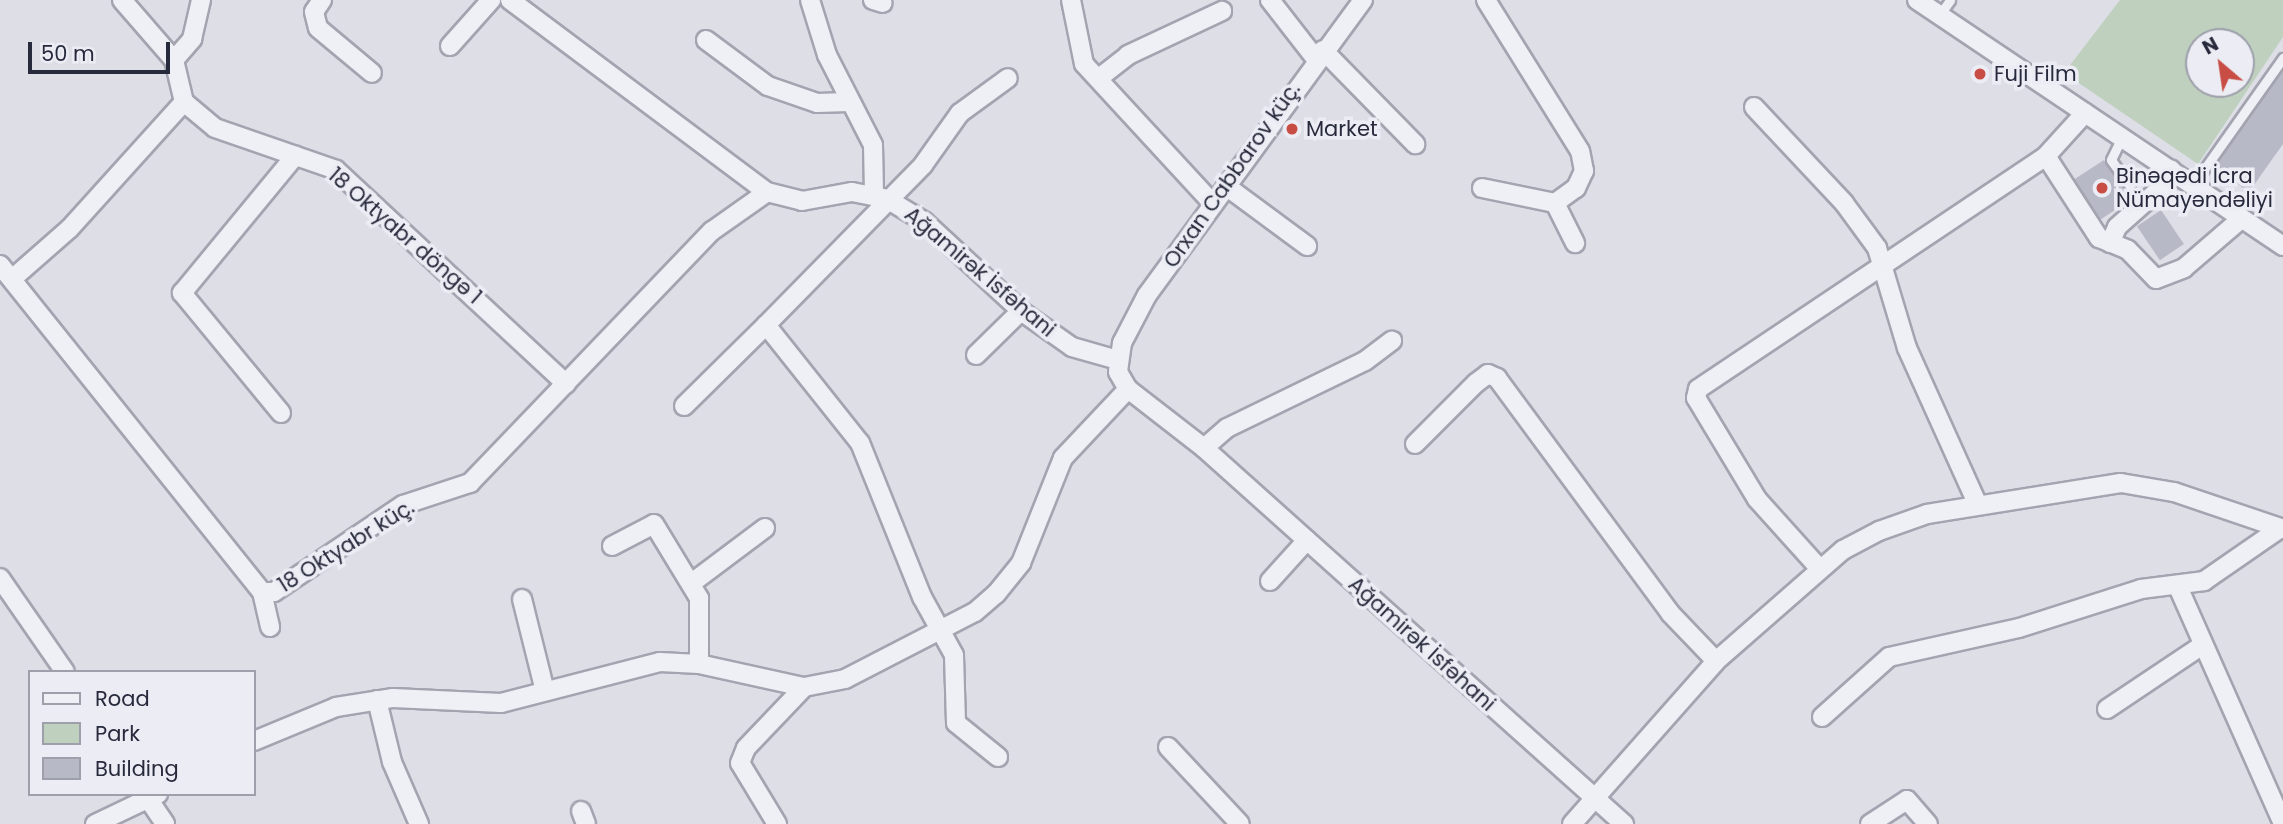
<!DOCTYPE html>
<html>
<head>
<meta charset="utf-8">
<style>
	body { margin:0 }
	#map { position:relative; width:2283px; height:824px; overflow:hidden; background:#dddee6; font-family:Poppins,sans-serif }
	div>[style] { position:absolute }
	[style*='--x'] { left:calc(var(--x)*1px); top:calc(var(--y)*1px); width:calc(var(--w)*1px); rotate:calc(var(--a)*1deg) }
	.green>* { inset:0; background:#bfd0be }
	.building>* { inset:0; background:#b7b9c6; transform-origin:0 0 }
	.roads { filter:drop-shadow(2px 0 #a3a4b0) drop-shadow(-2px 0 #a3a4b0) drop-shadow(0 2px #a3a4b0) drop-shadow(0 -2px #a3a4b0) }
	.lane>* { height:9px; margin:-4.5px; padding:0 4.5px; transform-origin:4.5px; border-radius:4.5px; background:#eff0f5 }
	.street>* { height:18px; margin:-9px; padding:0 9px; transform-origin:9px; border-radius:9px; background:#eff0f5 }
	.dots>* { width:19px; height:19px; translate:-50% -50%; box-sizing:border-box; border:4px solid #ecedf4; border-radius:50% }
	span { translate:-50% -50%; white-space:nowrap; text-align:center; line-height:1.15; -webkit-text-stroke:7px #ecedf4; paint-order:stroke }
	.poi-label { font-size:21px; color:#272a3c }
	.left { translate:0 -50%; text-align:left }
	.street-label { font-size:21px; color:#272a3c }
	.legend { position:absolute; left:28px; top:670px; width:228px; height:126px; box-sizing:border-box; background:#ecedf4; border:2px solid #9d9faa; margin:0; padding:9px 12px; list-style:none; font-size:21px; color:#272a3c }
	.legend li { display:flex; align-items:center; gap:14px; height:35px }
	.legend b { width:35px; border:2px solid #9d9faa }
	.north { position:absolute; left:2185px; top:28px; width:70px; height:70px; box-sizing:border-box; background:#ecedf4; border:2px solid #9d9faa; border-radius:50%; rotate:331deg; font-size:19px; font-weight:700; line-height:28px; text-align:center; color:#272a3c }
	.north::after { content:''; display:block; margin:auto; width:24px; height:32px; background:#c84e45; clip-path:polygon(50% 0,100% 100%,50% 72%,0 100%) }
	.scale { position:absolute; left:28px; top:42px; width:142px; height:32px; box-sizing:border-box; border:4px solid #272a3c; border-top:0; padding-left:9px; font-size:21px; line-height:24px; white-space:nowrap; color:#272a3c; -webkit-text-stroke:5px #ecedf4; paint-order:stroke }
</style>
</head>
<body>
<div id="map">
	<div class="green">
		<i style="clip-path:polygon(evenodd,2120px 0,2283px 0,2283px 37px,2198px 164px,2064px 73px,2120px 0,2199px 42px,2241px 42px,2241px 84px,2199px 84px,2199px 42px)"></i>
	</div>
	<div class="building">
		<i style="clip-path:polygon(2283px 69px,2283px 144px,2249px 192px,2213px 167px)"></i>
		<i style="left:2104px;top:160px;width:48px;height:39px;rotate:57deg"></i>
		<i style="left:2161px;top:210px;width:41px;height:29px;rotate:56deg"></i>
	</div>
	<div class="roads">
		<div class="lane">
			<i style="--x:1940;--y:14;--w:17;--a:-54"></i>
			<i style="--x:2122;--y:137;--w:25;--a:116"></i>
			<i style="--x:2111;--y:160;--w:32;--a:54"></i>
			<i style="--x:2193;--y:185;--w:156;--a:-54.7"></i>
		</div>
		<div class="street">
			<i style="--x:122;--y:0;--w:79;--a:49.1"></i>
			<i style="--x:174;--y:60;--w:43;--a:76.6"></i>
			<i style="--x:184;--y:102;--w:40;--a:40"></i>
			<i style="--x:215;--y:128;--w:128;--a:19.1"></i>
			<i style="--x:336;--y:170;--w:314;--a:42.9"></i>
			<i style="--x:322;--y:0;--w:14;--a:124"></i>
			<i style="--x:314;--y:12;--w:16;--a:76"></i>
			<i style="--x:318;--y:28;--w:70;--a:39.8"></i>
			<i style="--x:510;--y:0;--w:321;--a:36.8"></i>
			<i style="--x:767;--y:192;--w:36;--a:14"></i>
			<i style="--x:802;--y:201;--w:51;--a:-10.2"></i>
			<i style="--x:852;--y:192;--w:36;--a:11"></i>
			<i style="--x:887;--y:199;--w:44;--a:31.2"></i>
			<i style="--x:925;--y:222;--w:131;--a:42.8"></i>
			<i style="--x:1021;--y:311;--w:62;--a:35.2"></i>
			<i style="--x:1072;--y:347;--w:48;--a:15.8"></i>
			<i style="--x:810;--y:0;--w:58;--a:72.8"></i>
			<i style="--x:827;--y:55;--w:101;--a:62.9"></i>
			<i style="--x:873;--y:145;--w:48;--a:88.8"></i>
			<i style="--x:873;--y:0;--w:10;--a:17"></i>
			<i style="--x:1071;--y:0;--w:65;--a:78.5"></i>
			<i style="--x:1084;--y:64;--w:190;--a:47.3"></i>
			<i style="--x:1270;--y:0;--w:75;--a:52.1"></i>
			<i style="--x:1363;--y:0;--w:366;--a:126.2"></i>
			<i style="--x:1147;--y:295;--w:54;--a:117.5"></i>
			<i style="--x:1122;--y:343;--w:29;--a:98"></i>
			<i style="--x:1118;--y:372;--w:20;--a:60"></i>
			<i style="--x:1128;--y:389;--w:96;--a:37.8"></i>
			<i style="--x:1204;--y:448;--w:564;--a:41.84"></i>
			<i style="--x:1917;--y:0;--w:441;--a:33.9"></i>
			<i style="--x:706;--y:40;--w:77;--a:36.6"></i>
			<i style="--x:768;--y:86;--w:52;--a:19.1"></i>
			<i style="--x:817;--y:103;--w:31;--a:-2"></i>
			<i style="--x:450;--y:46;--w:62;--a:-48.3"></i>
			<i style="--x:1323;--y:50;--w:132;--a:45.6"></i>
			<i style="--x:174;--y:60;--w:28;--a:-49"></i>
			<i style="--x:192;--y:39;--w:40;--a:-77"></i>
			<i style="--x:1099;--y:78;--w:37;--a:-38"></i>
			<i style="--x:1128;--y:55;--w:104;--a:-25.1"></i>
			<i style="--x:1754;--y:107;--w:132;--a:46.8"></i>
			<i style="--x:1844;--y:203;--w:56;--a:53.7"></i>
			<i style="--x:1877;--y:248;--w:104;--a:73.3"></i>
			<i style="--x:1907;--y:348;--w:172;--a:65.7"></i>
			<i style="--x:2046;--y:156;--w:98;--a:57.1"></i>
			<i style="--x:2099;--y:238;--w:31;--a:22"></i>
			<i style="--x:2128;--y:250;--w:40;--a:46"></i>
			<i style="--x:2156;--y:279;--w:30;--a:-21"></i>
			<i style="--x:2184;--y:268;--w:75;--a:-40.7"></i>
			<i style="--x:1226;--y:186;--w:101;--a:36.5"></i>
			<i style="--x:1482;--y:188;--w:75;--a:11.6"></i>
			<i style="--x:1555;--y:203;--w:26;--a:-36"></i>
			<i style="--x:1576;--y:188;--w:19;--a:-65"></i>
			<i style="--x:1584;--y:171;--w:20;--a:-101"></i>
			<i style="--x:1580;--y:151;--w:178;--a:-121.9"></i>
			<i style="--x:1555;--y:203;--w:45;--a:63.4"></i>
			<i style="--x:2110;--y:243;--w:17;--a:-66"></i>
			<i style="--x:2117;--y:227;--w:59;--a:-41.6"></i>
			<i style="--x:2161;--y:188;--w:21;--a:-61"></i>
			<i style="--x:0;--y:265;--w:419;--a:51.3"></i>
			<i style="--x:262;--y:592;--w:12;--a:0"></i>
			<i style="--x:274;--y:592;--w:156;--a:-34"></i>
			<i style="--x:403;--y:505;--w:71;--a:-18.2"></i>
			<i style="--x:470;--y:483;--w:349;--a:-46.2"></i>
			<i style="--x:712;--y:231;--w:67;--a:-35.3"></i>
			<i style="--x:12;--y:279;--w:77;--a:-41.3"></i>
			<i style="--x:70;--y:228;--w:170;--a:-47.9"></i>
			<i style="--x:976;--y:355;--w:63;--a:-44.4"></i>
			<i style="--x:684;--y:406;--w:115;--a:-44.6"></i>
			<i style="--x:281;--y:413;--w:156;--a:-129.5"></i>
			<i style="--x:182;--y:293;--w:178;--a:-50.5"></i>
			<i style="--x:1415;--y:444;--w:86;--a:-45"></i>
			<i style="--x:1476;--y:383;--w:15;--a:-37"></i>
			<i style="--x:1488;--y:374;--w:10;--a:24"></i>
			<i style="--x:1497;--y:378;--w:292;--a:53.6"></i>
			<i style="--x:1670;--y:613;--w:66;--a:46.2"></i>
			<i style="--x:1204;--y:448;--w:30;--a:-41"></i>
			<i style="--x:1227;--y:428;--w:153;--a:-25.9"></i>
			<i style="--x:1365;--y:361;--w:34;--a:-37"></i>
			<i style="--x:612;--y:546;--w:47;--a:-27.6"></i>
			<i style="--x:654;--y:524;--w:87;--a:58.7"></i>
			<i style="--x:699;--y:598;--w:66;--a:90"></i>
			<i style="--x:1820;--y:569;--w:94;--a:-132"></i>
			<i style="--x:1757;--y:499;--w:118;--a:-121.1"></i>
			<i style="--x:1696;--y:398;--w:9;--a:-77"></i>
			<i style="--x:1698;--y:389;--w:419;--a:-33.8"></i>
			<i style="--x:2046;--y:156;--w:58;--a:-47.8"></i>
			<i style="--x:0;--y:578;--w:114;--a:55.3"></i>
			<i style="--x:1270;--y:581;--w:55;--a:-47.9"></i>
			<i style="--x:693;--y:582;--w:90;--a:-36.9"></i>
			<i style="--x:2179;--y:589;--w:257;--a:66.1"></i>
			<i style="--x:262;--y:592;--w:36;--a:77"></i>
			<i style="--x:522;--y:599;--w:95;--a:76"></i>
			<i style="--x:377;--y:700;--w:64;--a:76.4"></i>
			<i style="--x:392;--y:762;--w:68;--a:66.5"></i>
			<i style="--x:2107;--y:709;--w:113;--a:-33.8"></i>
			<i style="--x:1822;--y:717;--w:90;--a:-41.8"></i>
			<i style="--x:1889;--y:657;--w:133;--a:-12.6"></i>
			<i style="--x:2019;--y:628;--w:128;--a:-17.7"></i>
			<i style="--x:2141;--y:589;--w:64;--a:-7.2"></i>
			<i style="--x:2204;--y:581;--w:91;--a:-34.7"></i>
			<i style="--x:254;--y:741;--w:89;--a:-22.5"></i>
			<i style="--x:336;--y:707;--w:58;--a:-9"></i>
			<i style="--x:393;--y:698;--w:108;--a:2.7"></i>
			<i style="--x:501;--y:703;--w:164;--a:-14.5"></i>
			<i style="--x:660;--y:662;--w:39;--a:3"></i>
			<i style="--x:699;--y:664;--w:107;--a:12.4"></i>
			<i style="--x:804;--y:687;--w:42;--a:-11"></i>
			<i style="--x:845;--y:679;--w:146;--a:-27.3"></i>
			<i style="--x:975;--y:612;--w:28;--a:-41"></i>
			<i style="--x:996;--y:594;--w:40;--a:-51"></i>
			<i style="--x:1021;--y:563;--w:113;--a:-68.2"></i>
			<i style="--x:1063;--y:458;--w:95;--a:-46.7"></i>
			<i style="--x:1168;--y:747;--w:105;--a:46.9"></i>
			<i style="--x:998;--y:757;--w:54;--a:-141"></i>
			<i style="--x:956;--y:723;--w:68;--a:-91.7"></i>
			<i style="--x:954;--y:655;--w:66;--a:-118.9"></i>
			<i style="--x:922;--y:597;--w:166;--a:-111.9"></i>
			<i style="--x:860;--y:443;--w:151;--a:-128.5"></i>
			<i style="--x:766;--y:325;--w:224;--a:-45.5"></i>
			<i style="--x:923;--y:165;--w:64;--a:-54.6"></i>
			<i style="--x:960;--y:113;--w:59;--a:-36.1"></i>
			<i style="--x:145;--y:794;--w:36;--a:56"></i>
			<i style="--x:581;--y:811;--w:14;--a:69"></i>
			<i style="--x:95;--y:824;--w:70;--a:-25.5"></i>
			<i style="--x:777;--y:824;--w:71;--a:-121.2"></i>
			<i style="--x:740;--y:763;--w:16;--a:-68"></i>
			<i style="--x:746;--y:748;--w:84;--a:-46.4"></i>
			<i style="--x:1572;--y:824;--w:217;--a:-48.5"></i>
			<i style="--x:1716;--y:661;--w:169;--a:-41.2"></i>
			<i style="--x:1843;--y:550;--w:41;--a:-27.8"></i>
			<i style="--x:1879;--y:531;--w:51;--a:-19.5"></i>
			<i style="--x:1927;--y:514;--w:196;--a:-9.1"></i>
			<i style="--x:2121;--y:483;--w:54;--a:9.6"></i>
			<i style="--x:2174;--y:492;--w:115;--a:18.7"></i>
			<i style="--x:1870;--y:824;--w:44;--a:-33"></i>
			<i style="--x:1907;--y:800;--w:32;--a:49"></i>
		</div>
	</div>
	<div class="dots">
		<i style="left:1980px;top:74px;background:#c84e45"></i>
		<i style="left:1292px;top:129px;background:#c84e45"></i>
		<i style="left:2102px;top:188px;background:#c84e45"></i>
	</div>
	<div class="poi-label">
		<span class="left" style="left:1994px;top:74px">Fuji Film</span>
		<span class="left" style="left:1306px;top:129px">Market</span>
		<span class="left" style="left:2116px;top:188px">Binəqədi İcra<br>Nümayəndəliyi</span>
	</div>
	<div class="street-label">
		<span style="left:1232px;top:175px;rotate:-55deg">Orxan Cabbarov küç.</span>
		<span style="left:405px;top:236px;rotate:41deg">18 Oktyabr döngə 1</span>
		<span style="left:980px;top:272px;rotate:40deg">Ağamirək İsfəhani</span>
		<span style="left:346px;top:546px;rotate:-32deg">18 Oktyabr küç.</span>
		<span style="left:1422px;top:644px;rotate:42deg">Ağamirək İsfəhani</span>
	</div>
	<ul class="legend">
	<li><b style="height:9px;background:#eff0f5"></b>Road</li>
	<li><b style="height:19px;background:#bfd0be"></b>Park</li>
	<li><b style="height:19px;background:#b7b9c6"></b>Building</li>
	</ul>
	<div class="north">N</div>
	<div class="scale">50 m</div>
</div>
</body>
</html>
